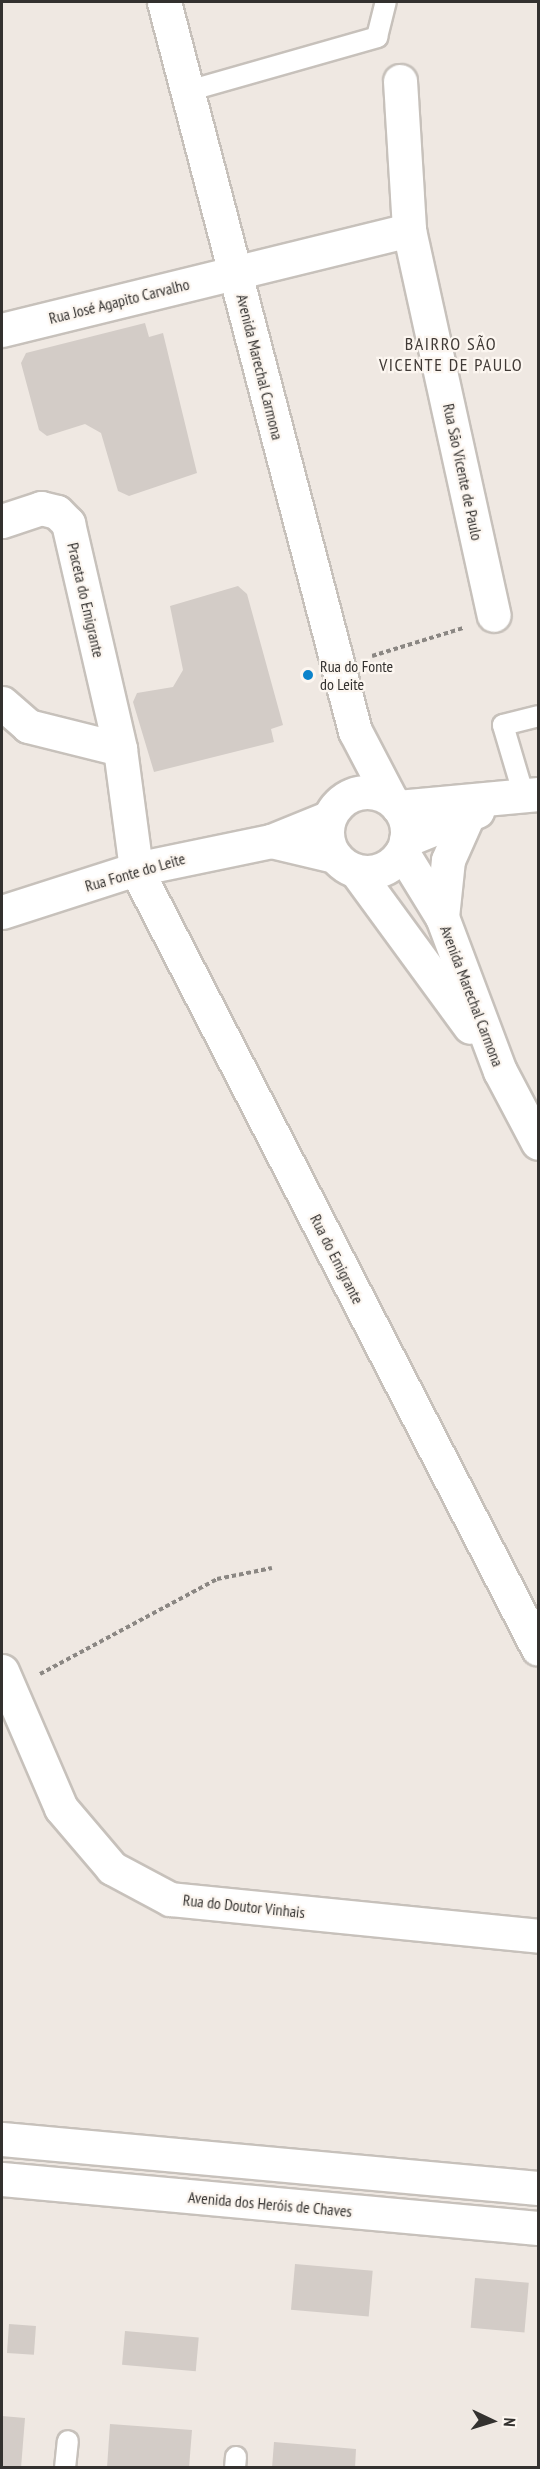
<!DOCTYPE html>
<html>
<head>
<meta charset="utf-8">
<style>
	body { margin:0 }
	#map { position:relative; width:540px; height:2469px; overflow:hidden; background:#efe8e2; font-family:"PT Sans Narrow",sans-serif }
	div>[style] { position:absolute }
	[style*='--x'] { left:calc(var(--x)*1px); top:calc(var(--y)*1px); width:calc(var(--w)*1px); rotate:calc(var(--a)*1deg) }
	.building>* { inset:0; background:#d3ccc7; transform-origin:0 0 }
	.path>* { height:4px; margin-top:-2px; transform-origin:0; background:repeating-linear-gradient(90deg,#8b8783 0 4.5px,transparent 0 7.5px) }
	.roads { filter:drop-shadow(2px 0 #c7c1bb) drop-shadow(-2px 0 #c7c1bb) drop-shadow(0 2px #c7c1bb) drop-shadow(0 -2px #c7c1bb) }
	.lane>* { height:20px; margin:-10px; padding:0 10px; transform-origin:10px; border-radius:10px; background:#fff }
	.street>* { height:33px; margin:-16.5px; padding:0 16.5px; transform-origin:16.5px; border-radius:16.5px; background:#fff }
	.secondary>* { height:33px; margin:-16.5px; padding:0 16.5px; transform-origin:16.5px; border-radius:16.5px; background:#fff }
	.secondary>.ring { margin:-16.5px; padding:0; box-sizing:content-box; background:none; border:33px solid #fff; border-radius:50% }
	.dots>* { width:16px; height:16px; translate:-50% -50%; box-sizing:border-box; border:3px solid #fcf6f0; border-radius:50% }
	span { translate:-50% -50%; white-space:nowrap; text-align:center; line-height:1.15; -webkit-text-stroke:4.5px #fcf6f0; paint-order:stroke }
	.street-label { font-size:16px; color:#33312f }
	.poi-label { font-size:16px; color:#33312f }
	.left { translate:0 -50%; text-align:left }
	.neighbourhood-label { font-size:18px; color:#403a36; letter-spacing:1.5px }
	.frame { position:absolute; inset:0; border:3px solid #33312f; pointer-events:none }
	.north { position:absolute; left:462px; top:2391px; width:60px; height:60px; -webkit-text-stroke:4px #fcf6f0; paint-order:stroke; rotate:94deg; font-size:16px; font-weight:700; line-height:24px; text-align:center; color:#33312f }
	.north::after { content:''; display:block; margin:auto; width:21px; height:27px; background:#33312f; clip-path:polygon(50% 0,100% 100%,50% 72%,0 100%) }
</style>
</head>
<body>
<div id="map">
	<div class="building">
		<i style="clip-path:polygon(145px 323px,149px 337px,163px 333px,197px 473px,129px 496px,118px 491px,101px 433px,85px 424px,47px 436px,39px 430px,21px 363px,26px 353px)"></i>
		<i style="clip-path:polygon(238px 586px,247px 594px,283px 725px,271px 729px,274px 742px,154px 772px,133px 702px,137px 693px,173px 687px,183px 670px,170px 606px)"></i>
		<i style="left:295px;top:2264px;width:78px;height:46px;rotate:5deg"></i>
		<i style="left:475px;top:2278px;width:54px;height:50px;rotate:5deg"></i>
		<i style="left:9px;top:2324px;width:27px;height:29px;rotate:4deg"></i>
		<i style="left:125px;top:2331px;width:74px;height:34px;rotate:5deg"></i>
		<i style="clip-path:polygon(2px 2416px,25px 2418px,21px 2468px,2px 2468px)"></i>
		<i style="clip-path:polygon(110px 2424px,192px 2430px,189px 2468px,107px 2468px)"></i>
		<i style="clip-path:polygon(274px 2442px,356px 2449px,355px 2468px,272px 2468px)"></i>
	</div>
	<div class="path">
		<i style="--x:372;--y:656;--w:95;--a:-17.1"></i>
		<i style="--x:40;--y:1674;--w:201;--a:-28.2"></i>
		<i style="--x:217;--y:1579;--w:56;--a:-11.3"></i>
	</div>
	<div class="roads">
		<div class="lane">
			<i style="--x:188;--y:91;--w:197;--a:-15.9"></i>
			<i style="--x:377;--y:37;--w:36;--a:-76"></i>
			<i style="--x:524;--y:796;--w:74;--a:-106.5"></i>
			<i style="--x:503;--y:725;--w:36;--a:-14"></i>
			<i style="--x:65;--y:2468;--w:27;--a:-84"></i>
			<i style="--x:235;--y:2468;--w:11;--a:-85"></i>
		</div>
		<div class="street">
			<i style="--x:400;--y:81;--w:149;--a:86.5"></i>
			<i style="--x:409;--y:230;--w:394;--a:77.6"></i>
			<i style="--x:2;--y:330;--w:419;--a:-13.8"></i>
			<i style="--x:2;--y:521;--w:41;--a:-18.4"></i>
			<i style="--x:41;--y:508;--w:16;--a:14"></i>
			<i style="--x:57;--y:512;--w:16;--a:45"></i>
			<i style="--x:68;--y:523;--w:232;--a:77"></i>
			<i style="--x:120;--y:749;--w:121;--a:82.4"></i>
			<i style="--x:136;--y:869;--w:877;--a:62.73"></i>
			<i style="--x:2;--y:703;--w:35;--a:41"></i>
			<i style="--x:28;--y:726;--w:95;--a:14"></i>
			<i style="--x:398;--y:807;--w:141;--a:-5.3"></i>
			<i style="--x:406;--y:840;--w:77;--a:-22.2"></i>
			<i style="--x:271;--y:841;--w:65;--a:13.4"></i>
			<i style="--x:2;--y:912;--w:141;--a:-17.8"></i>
			<i style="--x:136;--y:869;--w:138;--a:-11.7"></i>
			<i style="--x:271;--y:841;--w:61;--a:-22"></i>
			<i style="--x:442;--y:917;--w:57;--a:-84"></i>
			<i style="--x:448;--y:860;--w:49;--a:-66"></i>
			<i style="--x:2;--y:1671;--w:149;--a:66.7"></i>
			<i style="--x:61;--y:1808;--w:79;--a:49.6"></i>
			<i style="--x:112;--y:1868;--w:66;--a:28.1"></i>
			<i style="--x:170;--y:1899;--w:370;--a:5.7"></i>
		</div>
		<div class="secondary">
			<i style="--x:164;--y:2;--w:754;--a:75.32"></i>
			<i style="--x:355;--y:731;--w:76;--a:62.4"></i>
			<i class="ring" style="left:327px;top:792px;width:47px;height:47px"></i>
			<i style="--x:402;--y:852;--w:76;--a:58.4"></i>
			<i style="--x:442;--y:917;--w:165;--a:69.4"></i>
			<i style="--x:500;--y:1071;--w:81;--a:62.2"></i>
			<i style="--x:356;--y:871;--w:193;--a:53.8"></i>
			<i style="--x:2;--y:2139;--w:538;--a:5.22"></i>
			<i style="--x:2;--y:2179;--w:538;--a:5.22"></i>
		</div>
	</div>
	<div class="dots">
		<i style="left:308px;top:675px;background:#0c83cb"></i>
	</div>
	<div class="street-label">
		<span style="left:119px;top:301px;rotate:-14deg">Rua José Agapito Carvalho</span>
		<span style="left:260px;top:367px;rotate:76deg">Avenida Marechal Carmona</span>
		<span style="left:463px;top:472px;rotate:78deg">Rua São Vicente de Paulo</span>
		<span style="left:86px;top:600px;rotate:77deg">Praceta do Emigrante</span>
		<span style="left:135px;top:872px;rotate:-16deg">Rua Fonte do Leite</span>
		<span style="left:472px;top:996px;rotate:69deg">Avenida Marechal Carmona</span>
		<span style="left:337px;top:1259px;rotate:63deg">Rua do Emigrante</span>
		<span style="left:244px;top:1906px;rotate:6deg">Rua do Doutor Vinhais</span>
		<span style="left:270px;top:2204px;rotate:5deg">Avenida dos Heróis de Chaves</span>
	</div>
	<div class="poi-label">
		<span class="left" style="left:320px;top:675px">Rua do Fonte<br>do Leite</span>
	</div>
	<div class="neighbourhood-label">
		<span style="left:451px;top:355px">BAIRRO SÃO<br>VICENTE DE PAULO</span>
	</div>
	<div class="frame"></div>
	<div class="north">N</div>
</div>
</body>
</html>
